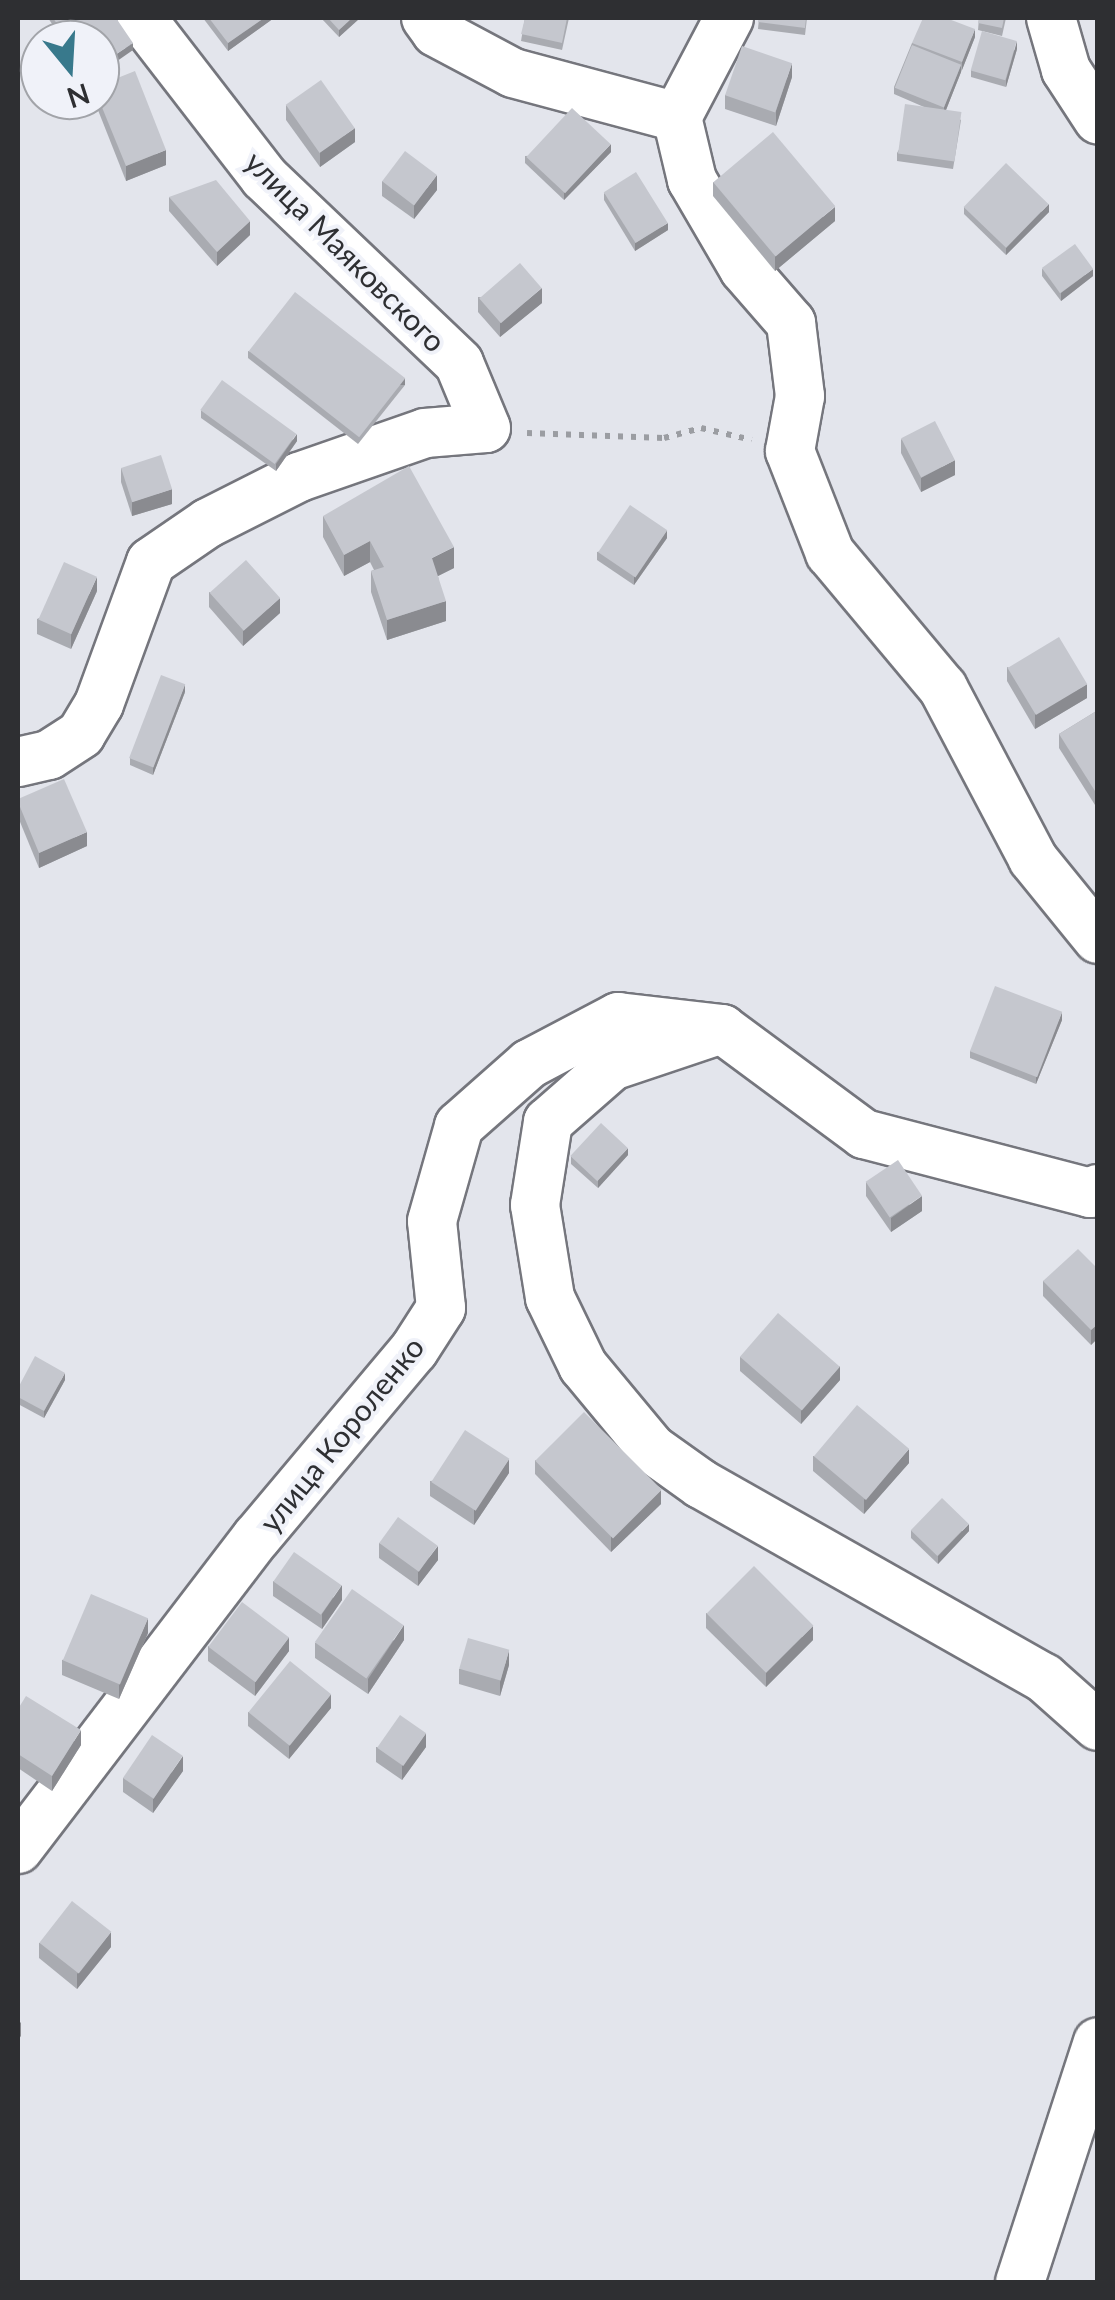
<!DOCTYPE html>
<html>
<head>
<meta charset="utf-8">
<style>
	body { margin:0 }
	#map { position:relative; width:1115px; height:2300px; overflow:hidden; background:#e3e5ec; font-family:Lato,sans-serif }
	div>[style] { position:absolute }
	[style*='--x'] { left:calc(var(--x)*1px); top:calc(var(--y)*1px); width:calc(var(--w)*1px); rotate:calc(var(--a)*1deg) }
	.path>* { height:6px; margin-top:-3px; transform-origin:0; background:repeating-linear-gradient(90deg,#9b9da2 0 5px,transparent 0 13px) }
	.roads { filter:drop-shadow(2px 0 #75767d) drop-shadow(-2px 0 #75767d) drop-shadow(0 2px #75767d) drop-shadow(0 -2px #75767d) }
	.minor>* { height:48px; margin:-24px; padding:0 24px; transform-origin:24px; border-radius:24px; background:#fff }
	.wall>* { inset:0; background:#a9abb1 }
	.shaded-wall>* { inset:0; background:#8a8b90; transform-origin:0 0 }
	.building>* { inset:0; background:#c5c7ce; transform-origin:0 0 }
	span { translate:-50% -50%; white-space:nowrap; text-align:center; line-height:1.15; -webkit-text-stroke:8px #f0f2f9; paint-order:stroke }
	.street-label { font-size:30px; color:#2e2f32 }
	.frame { position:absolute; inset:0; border:20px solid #2e2f32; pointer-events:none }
	.north { position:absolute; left:20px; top:20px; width:100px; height:100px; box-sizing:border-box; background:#f0f2f9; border:2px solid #a2a4a9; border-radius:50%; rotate:162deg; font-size:28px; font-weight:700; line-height:40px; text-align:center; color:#2e2f32 }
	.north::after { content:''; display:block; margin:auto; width:35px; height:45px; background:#38798c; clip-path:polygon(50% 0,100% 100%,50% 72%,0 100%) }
</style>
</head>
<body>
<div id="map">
	<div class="path">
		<i style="--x:527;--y:433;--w:137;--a:2.1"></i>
		<i style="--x:664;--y:438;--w:38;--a:-15"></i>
		<i style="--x:701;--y:428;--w:52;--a:13.2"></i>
	</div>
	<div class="roads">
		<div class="minor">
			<i style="--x:426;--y:18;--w:17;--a:54"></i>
			<i style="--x:436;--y:32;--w:87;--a:28"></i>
			<i style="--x:513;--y:73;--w:170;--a:15"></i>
			<i style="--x:677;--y:117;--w:65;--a:76.6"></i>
			<i style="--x:692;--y:180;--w:103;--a:59.7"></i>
			<i style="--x:744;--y:269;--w:72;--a:49"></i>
			<i style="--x:791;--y:323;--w:74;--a:83"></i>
			<i style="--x:800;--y:396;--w:56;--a:100.3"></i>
			<i style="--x:790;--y:451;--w:110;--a:68.6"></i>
			<i style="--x:830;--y:553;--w:176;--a:50.1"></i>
			<i style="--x:943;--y:688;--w:193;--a:62.2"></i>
			<i style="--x:1033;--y:859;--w:103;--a:50.9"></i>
			<i style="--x:1051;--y:18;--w:54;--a:73.9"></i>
			<i style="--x:1066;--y:70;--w:59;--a:56.9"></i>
			<i style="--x:677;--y:117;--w:112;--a:-62.3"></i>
			<i style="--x:18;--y:762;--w:32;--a:-13"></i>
			<i style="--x:49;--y:755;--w:38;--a:-33"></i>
			<i style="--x:81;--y:734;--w:35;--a:-59"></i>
			<i style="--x:99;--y:704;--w:151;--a:-69.9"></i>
			<i style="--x:151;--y:562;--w:69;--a:-34.4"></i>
			<i style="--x:208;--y:523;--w:102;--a:-26.8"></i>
			<i style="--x:299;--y:477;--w:133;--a:-19.2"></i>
			<i style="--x:425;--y:433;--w:61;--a:-4.7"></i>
			<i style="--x:486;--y:428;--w:70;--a:-112.6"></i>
			<i style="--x:459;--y:363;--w:269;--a:-136.4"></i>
			<i style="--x:264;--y:177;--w:201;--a:-127.7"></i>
			<i style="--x:710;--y:1033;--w:103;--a:161.4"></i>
			<i style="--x:612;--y:1066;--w:85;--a:138.8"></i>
			<i style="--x:548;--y:1122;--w:84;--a:98.9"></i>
			<i style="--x:535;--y:1205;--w:94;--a:80.8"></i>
			<i style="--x:550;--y:1298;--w:76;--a:64.1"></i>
			<i style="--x:583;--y:1366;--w:108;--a:50.3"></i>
			<i style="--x:652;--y:1449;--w:60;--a:35.5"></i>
			<i style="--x:701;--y:1484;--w:394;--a:29.5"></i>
			<i style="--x:1044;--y:1678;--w:72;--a:41.6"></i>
			<i style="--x:18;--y:1849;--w:392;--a:-52.6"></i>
			<i style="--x:256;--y:1538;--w:246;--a:-50"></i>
			<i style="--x:414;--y:1350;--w:50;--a:-57.3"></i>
			<i style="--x:441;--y:1308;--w:87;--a:-95.9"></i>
			<i style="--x:432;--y:1221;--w:99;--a:-74.1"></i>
			<i style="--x:459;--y:1126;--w:94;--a:-41.5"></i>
			<i style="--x:529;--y:1064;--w:101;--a:-27.8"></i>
			<i style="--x:618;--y:1017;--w:105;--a:6.6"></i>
			<i style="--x:722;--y:1029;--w:177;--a:36.5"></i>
			<i style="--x:864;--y:1134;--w:234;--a:14.6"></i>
			<i style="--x:1090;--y:1193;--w:9;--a:-27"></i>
			<i style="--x:1020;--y:2282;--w:252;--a:-72"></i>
		</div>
	</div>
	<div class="wall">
		<i style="clip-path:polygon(48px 18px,116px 18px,133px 50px,100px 40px,63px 40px)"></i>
		<i style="clip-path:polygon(203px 18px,274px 18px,228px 51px)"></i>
		<i style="clip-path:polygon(321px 18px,360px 18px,339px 37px)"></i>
		<i style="clip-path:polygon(525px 18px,569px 18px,562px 50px,521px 41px)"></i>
		<i style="clip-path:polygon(759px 18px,807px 18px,805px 35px,758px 29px)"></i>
		<i style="clip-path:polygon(979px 18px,1006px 18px,1002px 36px,978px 30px)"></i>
		<i style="clip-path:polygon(975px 37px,946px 110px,961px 120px,953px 169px,897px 161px,897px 153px,924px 107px,894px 94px,894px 87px,912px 43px)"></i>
		<i style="clip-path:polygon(1017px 49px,1006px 87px,971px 77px,971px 70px)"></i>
		<i style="clip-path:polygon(792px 77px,776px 126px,725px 109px,725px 95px)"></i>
		<i style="clip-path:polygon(94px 100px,100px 100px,166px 165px,126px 181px)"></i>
		<i style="clip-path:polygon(286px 105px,355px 142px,320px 167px,286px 120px)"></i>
		<i style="clip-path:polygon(611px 152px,564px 200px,525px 163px,525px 156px)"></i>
		<i style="clip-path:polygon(382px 181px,437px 190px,414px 219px,382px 196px)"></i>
		<i style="clip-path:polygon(713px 182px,835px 221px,775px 271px,713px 196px)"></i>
		<i style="clip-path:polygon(604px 193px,668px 230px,635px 251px,604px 200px)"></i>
		<i style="clip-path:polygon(169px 197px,250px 235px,217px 266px,169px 211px)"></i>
		<i style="clip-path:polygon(964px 207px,1049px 212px,1006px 255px,964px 214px)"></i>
		<i style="clip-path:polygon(1042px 269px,1093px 276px,1061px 301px,1042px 276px)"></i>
		<i style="clip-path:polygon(478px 297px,542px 303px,500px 337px,478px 312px)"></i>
		<i style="clip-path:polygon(248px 351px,405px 385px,358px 444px,248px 358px)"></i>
		<i style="clip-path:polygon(201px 410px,297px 441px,276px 471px,201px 418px)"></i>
		<i style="clip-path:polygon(901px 439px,955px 475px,921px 492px,901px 453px)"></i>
		<i style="clip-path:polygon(121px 468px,172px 504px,132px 516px,121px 482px)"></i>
		<i style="clip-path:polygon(323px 516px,454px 568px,438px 576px,446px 621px,387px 640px,371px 592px,371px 571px,374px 570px,370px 562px,344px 576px,323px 537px)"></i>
		<i style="clip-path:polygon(667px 538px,634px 585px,597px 560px,597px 552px)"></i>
		<i style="clip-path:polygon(97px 591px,71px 649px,37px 634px,37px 619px)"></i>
		<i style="clip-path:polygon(209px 592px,280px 613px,243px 646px,209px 607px)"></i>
		<i style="clip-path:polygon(1007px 667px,1087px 698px,1035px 729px,1007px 681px)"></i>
		<i style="clip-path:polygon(185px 692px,153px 775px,130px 765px,130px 758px)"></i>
		<i style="clip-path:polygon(1098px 710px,1098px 803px,1095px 805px,1059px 748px,1059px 734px)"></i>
		<i style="clip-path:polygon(18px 799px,87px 846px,39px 868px,18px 817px)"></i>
		<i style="clip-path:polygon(1062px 1020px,1036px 1084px,970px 1058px,970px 1051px)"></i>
		<i style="clip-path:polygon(628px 1155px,598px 1188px,571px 1164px,571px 1156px)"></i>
		<i style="clip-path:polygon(866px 1182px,922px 1211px,891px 1232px,866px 1196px)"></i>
		<i style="clip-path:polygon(1098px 1269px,1098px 1338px,1091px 1345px,1043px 1296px,1043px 1281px)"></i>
		<i style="clip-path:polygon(740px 1357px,840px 1380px,801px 1424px,740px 1371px)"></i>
		<i style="clip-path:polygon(65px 1380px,44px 1418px,18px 1404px,18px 1388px)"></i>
		<i style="clip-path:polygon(813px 1456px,909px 1463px,864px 1514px,813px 1471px)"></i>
		<i style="clip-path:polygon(535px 1460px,661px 1504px,611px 1552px,535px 1474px)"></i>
		<i style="clip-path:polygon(509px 1473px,474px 1525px,430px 1496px,430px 1481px)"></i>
		<i style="clip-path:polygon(911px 1530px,969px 1531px,938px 1564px,911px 1538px)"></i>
		<i style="clip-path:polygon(379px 1543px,438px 1560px,418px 1586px,379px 1558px)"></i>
		<i style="clip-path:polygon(273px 1581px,342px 1600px,322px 1629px,273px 1596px)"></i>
		<i style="clip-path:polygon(706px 1613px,813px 1640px,766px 1687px,706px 1628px)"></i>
		<i style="clip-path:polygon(148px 1633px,119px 1699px,62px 1675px,62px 1660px)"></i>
		<i style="clip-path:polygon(404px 1640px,368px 1694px,315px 1658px,315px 1643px)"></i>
		<i style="clip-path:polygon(208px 1646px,289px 1651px,255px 1696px,208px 1661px)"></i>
		<i style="clip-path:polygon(509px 1665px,500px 1696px,459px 1684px,459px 1669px)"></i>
		<i style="clip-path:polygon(331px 1708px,289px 1759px,248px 1726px,248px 1712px)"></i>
		<i style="clip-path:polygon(18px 1709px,81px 1745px,52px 1791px,18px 1768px)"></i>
		<i style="clip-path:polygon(376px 1747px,426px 1747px,402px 1780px,376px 1762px)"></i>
		<i style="clip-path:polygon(183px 1771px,153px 1813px,123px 1792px,123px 1778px)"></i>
		<i style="clip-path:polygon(39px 1943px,111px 1947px,77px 1989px,39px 1958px)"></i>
	</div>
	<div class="shaded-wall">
		<i style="clip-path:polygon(264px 18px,274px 18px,228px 51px,228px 43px)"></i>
		<i style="clip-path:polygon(352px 18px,360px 18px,339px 37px,339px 30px)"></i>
		<i style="clip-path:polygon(975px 29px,975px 37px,962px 70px,962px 62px)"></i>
		<i style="clip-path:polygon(1017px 41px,1017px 49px,1006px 87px,1006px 80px)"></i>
		<i style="clip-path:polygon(133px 43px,133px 50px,100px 73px,100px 65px)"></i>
		<i style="clip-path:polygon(792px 63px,792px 77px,776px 126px,776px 111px)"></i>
		<i style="clip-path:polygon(961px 65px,961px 72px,944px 115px,944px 107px)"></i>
		<i style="clip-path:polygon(355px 128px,355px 142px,320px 167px,320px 152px)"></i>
		<i style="clip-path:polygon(611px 144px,611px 152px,564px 200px,564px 193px)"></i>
		<i style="clip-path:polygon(166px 150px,166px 165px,126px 181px,126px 166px)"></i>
		<i style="clip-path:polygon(437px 175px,437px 190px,414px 219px,414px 205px)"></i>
		<i style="clip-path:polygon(1049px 204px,1049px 212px,1006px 255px,1006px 248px)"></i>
		<i style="clip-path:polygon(835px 207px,835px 221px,775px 271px,775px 256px)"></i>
		<i style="clip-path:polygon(250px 221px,250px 235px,217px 266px,217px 252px)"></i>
		<i style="clip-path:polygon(668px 223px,668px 230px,635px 251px,635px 243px)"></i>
		<i style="clip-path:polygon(1093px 269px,1093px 276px,1061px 301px,1061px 293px)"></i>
		<i style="clip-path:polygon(542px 288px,542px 303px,500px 337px,500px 323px)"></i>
		<i style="left:405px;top:378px;width:7px;height:75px;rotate:90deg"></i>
		<i style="clip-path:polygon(297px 434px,297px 441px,276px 471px,276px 464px)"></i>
		<i style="clip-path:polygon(955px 460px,955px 475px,921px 492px,921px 478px)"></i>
		<i style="clip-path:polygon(172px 489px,172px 504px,132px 516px,132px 502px)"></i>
		<i style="clip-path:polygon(667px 530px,667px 538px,634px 585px,634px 577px)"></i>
		<i style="clip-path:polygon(370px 541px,370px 562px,344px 576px,344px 555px)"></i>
		<i style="clip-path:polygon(454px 547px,454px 568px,432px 579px,432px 558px)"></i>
		<i style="clip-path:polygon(97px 577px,97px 591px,71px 649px,71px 634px)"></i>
		<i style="clip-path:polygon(280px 598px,280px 613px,243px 646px,243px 631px)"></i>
		<i style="clip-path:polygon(446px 601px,446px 621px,387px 640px,387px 620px)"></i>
		<i style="clip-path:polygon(185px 684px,185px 692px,153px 775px,153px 767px)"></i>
		<i style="clip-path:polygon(1087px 684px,1087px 698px,1035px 729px,1035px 714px)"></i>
		<i style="clip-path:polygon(1098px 789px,1098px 803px,1095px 805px,1095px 791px)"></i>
		<i style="clip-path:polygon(87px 832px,87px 846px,39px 868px,39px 853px)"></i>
		<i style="clip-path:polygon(1062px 1012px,1062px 1020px,1036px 1084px,1036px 1077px)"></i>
		<i style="clip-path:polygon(628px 1148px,628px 1155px,598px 1188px,598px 1180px)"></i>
		<i style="clip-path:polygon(922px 1196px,922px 1211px,891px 1232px,891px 1218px)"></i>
		<i style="clip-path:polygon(1098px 1324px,1098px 1338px,1091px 1345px,1091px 1330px)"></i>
		<i style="clip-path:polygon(840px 1366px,840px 1380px,801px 1424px,801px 1410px)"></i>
		<i style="clip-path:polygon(65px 1373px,65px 1380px,44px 1418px,44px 1411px)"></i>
		<i style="clip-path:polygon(909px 1449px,909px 1463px,864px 1514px,864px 1500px)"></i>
		<i style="clip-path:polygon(509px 1459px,509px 1473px,474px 1525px,474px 1510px)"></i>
		<i style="clip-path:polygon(661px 1490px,661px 1504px,611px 1552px,611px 1537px)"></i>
		<i style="clip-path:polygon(969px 1524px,969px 1531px,938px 1564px,938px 1556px)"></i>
		<i style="clip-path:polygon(438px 1546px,438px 1560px,418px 1586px,418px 1572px)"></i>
		<i style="clip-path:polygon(342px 1585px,342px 1600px,322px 1629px,322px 1614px)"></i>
		<i style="clip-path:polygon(148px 1618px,148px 1633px,119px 1699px,119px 1685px)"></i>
		<i style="clip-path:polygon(404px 1625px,404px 1640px,368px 1694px,368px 1679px)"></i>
		<i style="clip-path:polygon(813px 1626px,813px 1640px,766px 1687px,766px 1673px)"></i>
		<i style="clip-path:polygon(289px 1637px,289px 1651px,255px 1696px,255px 1682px)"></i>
		<i style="clip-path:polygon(509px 1650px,509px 1665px,500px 1696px,500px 1682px)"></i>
		<i style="clip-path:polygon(331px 1694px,331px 1708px,289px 1759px,289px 1745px)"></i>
		<i style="clip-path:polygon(81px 1730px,81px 1745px,52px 1791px,52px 1776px)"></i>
		<i style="clip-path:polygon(426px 1733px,426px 1747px,402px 1780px,402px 1766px)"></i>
		<i style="clip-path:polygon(183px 1756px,183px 1771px,153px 1813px,153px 1799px)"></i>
		<i style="clip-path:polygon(111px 1932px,111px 1947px,77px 1989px,77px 1974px)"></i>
		<i style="clip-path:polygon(21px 2022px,21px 2036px,18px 2040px,18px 2025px)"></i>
	</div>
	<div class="building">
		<i style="clip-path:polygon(53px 18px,116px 18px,133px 43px,100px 65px,100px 40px,68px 40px)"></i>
		<i style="clip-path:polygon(209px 18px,264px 18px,228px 43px)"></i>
		<i style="clip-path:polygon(328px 18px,352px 18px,339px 30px)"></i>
		<i style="clip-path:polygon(525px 18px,567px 18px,562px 43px,521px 34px)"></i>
		<i style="clip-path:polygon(759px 18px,806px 18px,805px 28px,758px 22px)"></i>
		<i style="clip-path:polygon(923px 18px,946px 18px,975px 29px,962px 62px,912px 43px)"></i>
		<i style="clip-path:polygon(979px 18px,1004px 18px,1002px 28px,978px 23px)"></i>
		<i style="left:982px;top:31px;width:36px;height:41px;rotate:16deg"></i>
		<i style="left:912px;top:45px;width:53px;height:46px;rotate:22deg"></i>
		<i style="left:742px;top:46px;width:53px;height:52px;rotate:19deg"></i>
		<i style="clip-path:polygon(135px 71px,166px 150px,126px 166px,99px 100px,100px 85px)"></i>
		<i style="left:321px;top:80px;width:59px;height:43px;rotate:55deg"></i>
		<i style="left:905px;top:104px;width:57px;height:50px;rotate:8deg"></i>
		<i style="left:572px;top:108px;width:53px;height:67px;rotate:43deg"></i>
		<i style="left:773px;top:132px;width:97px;height:78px;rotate:50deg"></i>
		<i style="left:405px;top:151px;width:40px;height:38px;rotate:37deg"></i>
		<i style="left:1006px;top:163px;width:59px;height:61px;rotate:44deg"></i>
		<i style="left:636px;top:172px;width:60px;height:38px;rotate:58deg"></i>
		<i style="clip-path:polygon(216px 180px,250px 221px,217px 252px,169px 197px)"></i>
		<i style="left:1075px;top:244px;width:31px;height:41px;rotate:54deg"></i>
		<i style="left:520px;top:263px;width:33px;height:54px;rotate:49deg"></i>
		<i style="left:295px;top:292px;width:140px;height:75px;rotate:38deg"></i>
		<i style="left:222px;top:380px;width:92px;height:37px;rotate:36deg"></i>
		<i style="left:935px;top:421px;width:44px;height:38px;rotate:63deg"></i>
		<i style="left:161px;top:455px;width:36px;height:42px;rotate:72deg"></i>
		<i style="clip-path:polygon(409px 466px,454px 547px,432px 558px,446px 601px,387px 620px,371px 571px,384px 567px,370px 541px,344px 555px,323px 516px)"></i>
		<i style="left:630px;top:505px;width:45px;height:57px;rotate:34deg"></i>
		<i style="left:246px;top:560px;width:51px;height:49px;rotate:48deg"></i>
		<i style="left:64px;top:562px;width:36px;height:63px;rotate:24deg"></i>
		<i style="left:1059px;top:637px;width:55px;height:60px;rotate:59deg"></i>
		<i style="left:161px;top:675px;width:26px;height:89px;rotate:21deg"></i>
		<i style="clip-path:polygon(1098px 710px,1098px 789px,1095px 791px,1059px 734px)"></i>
		<i style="clip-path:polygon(64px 779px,87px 832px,39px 853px,18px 802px,18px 799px)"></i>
		<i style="left:995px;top:986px;width:72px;height:70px;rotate:21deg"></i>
		<i style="left:601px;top:1123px;width:37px;height:45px;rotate:43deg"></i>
		<i style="left:898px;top:1160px;width:43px;height:39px;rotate:56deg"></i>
		<i style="clip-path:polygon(1078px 1249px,1098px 1269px,1098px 1324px,1091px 1330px,1043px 1281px)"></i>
		<i style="left:778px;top:1313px;width:82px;height:58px;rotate:41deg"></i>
		<i style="clip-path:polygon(35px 1356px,65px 1373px,44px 1411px,18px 1397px,18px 1388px)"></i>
		<i style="left:857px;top:1405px;width:68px;height:67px;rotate:40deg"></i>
		<i style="left:584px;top:1412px;width:110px;height:69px;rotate:45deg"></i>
		<i style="left:465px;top:1430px;width:53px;height:62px;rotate:33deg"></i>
		<i style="left:942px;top:1498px;width:37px;height:45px;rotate:44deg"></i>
		<i style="left:398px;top:1517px;width:49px;height:32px;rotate:36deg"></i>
		<i style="left:294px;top:1552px;width:58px;height:36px;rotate:35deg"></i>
		<i style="left:754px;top:1566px;width:84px;height:67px;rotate:45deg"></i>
		<i style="left:352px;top:1589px;width:63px;height:65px;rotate:35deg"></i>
		<i style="left:91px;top:1594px;width:62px;height:72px;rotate:23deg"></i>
		<i style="left:242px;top:1602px;width:59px;height:56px;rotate:37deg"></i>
		<i style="left:468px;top:1638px;width:43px;height:32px;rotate:16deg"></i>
		<i style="left:290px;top:1661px;width:53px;height:66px;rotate:39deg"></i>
		<i style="clip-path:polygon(26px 1696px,81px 1730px,52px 1776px,18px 1754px,18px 1709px)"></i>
		<i style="left:400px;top:1715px;width:32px;height:40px;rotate:35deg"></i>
		<i style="left:152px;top:1735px;width:37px;height:52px;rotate:34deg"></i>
		<i style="left:72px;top:1901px;width:50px;height:53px;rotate:38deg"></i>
	</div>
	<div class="street-label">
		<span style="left:346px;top:251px;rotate:45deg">улица Маяковского</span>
		<span style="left:341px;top:1434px;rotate:-51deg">улица Короленко</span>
	</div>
	<div class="frame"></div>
	<div class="north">N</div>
</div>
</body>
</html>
